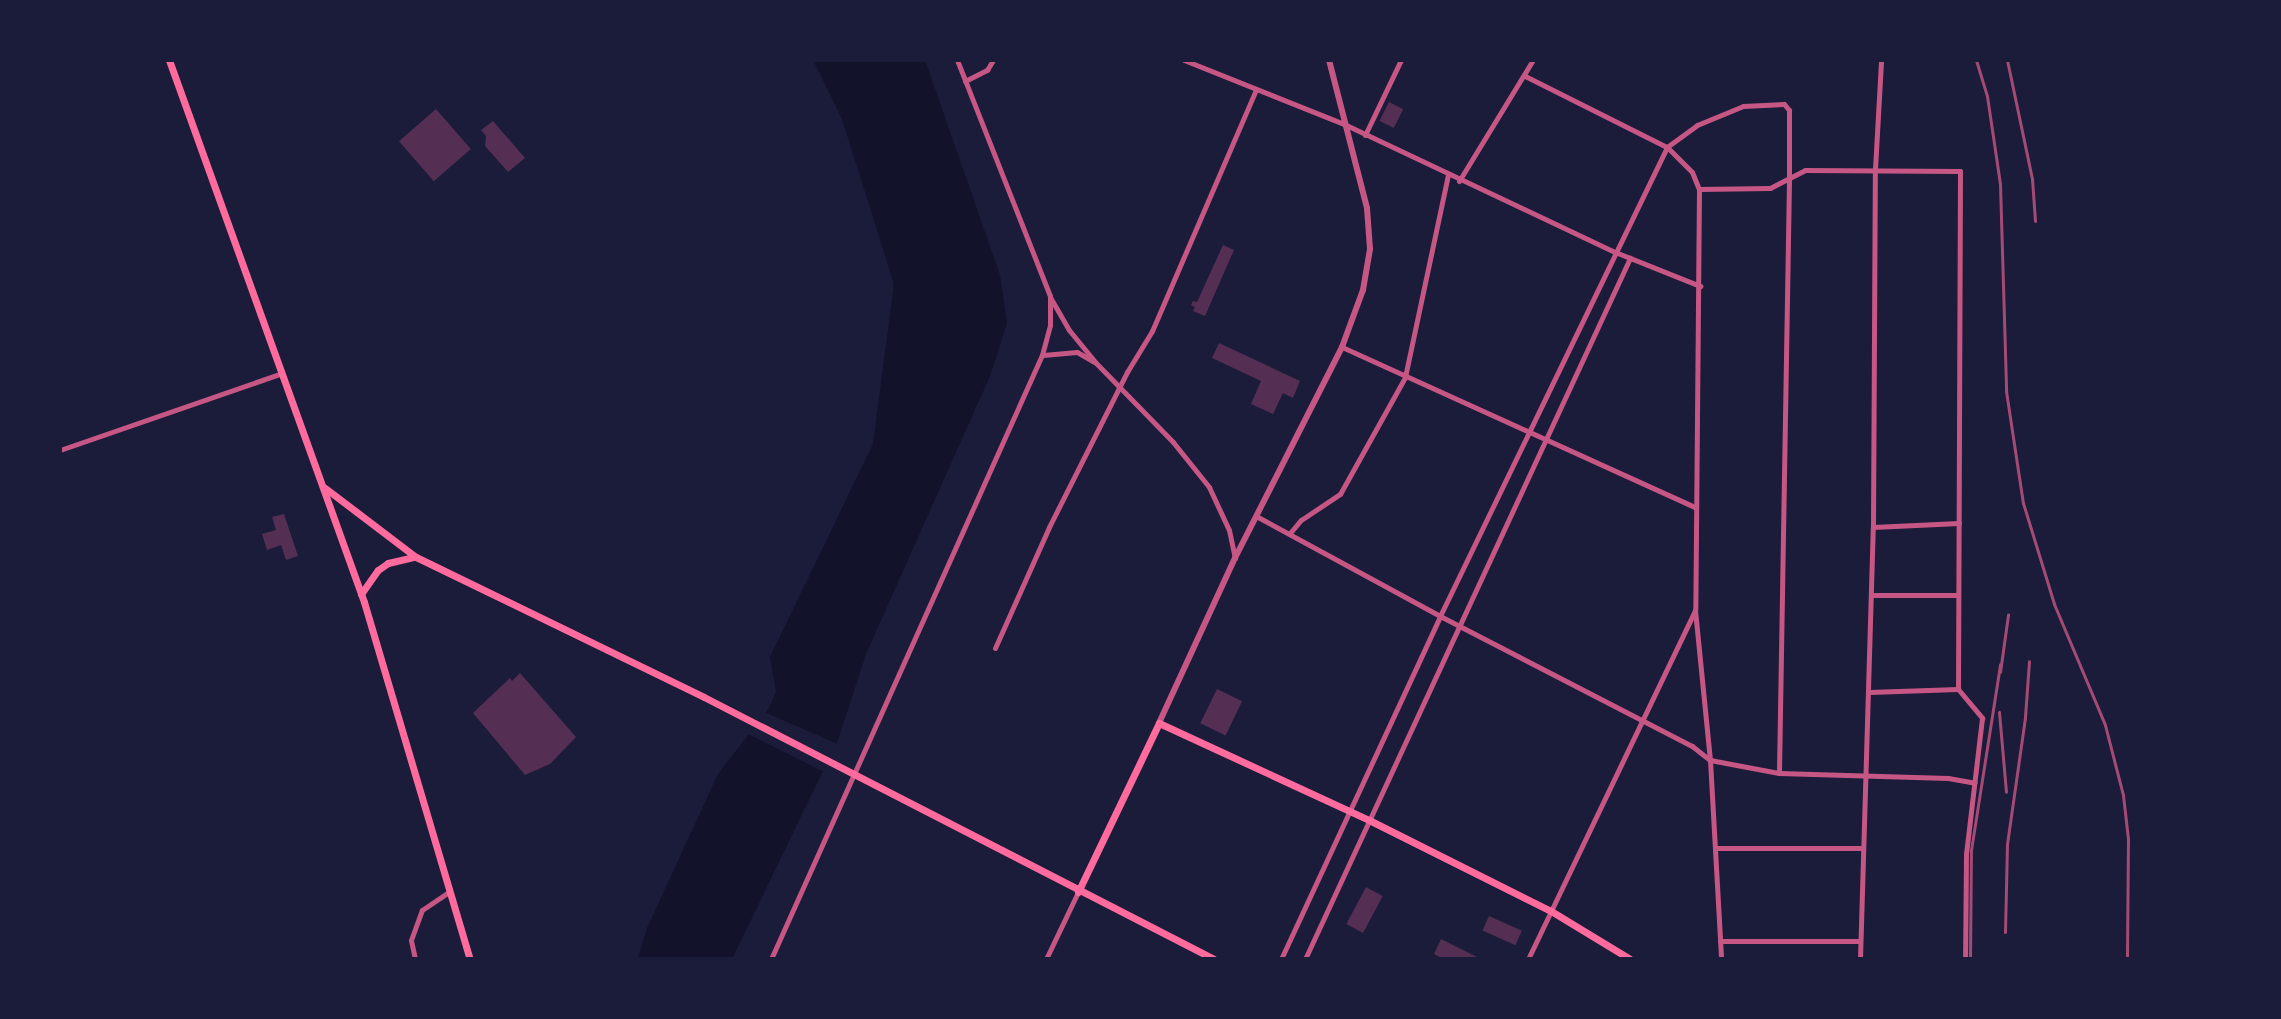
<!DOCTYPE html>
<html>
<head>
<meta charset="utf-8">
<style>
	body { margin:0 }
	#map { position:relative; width:2281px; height:1019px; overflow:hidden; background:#1b1b3a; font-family:Lato,sans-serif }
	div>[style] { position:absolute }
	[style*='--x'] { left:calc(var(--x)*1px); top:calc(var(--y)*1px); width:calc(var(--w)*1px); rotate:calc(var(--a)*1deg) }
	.water>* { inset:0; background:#12122b }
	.pier>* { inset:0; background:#1b1b3a }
	.building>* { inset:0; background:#542f53; transform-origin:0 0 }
	.minor>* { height:5px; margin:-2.5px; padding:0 2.5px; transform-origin:2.5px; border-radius:2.5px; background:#c65784 }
	.tertiary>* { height:6px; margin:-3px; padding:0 3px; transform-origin:3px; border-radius:3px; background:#c65784 }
	.secondary>* { height:7px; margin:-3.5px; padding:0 3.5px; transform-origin:3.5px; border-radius:3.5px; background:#ff6b9d }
	.rail>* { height:3px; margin:-1.5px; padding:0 1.5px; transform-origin:1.5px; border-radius:1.5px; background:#a44b75 }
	span { translate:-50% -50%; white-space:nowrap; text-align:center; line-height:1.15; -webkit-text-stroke:6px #1b1b3a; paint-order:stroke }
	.frame { position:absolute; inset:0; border:62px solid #1b1b3a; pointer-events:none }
</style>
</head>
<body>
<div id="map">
	<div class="water">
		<i style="clip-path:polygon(813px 60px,925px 60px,1000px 275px,1007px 323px,990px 376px,866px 654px,838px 740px,732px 959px,638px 959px,647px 928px,718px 774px,769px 708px,776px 692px,770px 657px,873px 444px,894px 284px,842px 119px)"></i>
	</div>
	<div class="pier">
		<i style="clip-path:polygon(762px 711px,840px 745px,826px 773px,744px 732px)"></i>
	</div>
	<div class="building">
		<i style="left:1389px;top:102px;width:16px;height:21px;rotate:27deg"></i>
		<i style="left:436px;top:109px;width:53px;height:49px;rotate:49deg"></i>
		<i style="clip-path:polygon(493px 121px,525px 158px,508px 172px,485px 146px,486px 136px,481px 130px)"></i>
		<i style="clip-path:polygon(1223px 245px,1234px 250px,1205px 316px,1193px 311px,1195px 307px,1191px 305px,1193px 301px,1197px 302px)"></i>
		<i style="clip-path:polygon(1219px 343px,1300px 381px,1293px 398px,1283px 393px,1273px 414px,1251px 404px,1261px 381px,1212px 358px)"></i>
		<i style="clip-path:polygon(284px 514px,298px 556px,286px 560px,281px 545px,267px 550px,262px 534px,276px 530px,272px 517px)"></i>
		<i style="clip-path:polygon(520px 673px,576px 737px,550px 764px,525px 775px,473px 713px,510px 678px,512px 681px)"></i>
		<i style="left:1217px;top:689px;width:28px;height:38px;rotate:26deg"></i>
		<i style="left:1366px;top:887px;width:19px;height:42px;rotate:28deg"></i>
		<i style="left:1489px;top:916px;width:36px;height:16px;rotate:24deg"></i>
		<i style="clip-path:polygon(1441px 939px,1481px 959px,1443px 959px,1434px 954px)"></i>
	</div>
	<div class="minor">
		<i style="--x:1184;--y:60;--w:172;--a:21.8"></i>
		<i style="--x:1344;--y:124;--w:300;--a:25.3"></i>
		<i style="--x:1615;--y:252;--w:92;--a:21.8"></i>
		<i style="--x:1525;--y:76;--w:159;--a:26.6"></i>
		<i style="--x:1667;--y:147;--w:35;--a:45"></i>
		<i style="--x:1692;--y:172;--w:18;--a:68"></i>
		<i style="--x:1699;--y:189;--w:421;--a:90.5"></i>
		<i style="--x:1695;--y:610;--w:151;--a:84.3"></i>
		<i style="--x:1710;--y:760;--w:199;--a:86.8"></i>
		<i style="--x:965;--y:81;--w:25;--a:-27"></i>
		<i style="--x:987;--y:70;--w:12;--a:-59"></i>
		<i style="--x:1365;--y:135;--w:83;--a:-64.4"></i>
		<i style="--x:1459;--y:181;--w:142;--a:-58.6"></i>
		<i style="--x:1699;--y:189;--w:71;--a:-0.8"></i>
		<i style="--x:1770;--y:188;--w:39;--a:-27"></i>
		<i style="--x:1805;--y:170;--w:155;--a:0.4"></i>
		<i style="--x:1960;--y:171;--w:518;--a:90.22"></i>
		<i style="--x:1958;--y:689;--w:38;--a:50"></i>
		<i style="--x:1982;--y:718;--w:137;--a:96.7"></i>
		<i style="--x:1966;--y:854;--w:105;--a:90.5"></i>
		<i style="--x:1050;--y:297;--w:38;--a:60"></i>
		<i style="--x:1069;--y:330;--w:43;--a:50.7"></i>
		<i style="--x:1096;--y:363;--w:110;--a:45.7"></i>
		<i style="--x:1173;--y:442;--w:58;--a:51.3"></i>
		<i style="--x:1209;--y:487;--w:47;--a:65.1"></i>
		<i style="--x:1229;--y:530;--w:29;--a:78"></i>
		<i style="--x:1342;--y:347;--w:387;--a:24.4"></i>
		<i style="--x:1043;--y:355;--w:34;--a:-5"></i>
		<i style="--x:1077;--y:352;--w:20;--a:30"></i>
		<i style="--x:60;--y:450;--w:235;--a:-19.1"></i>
		<i style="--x:1256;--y:516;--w:209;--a:28.5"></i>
		<i style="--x:1440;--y:616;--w:284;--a:27.3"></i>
		<i style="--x:1692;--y:746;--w:23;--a:38"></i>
		<i style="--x:1710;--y:760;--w:70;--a:10.7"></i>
		<i style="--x:1779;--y:773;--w:169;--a:1.7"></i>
		<i style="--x:1948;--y:778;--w:27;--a:10"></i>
		<i style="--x:1873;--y:527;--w:86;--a:-2.7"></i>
		<i style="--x:1290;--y:533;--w:17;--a:-50"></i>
		<i style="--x:1301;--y:520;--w:47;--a:-33.7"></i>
		<i style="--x:1340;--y:494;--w:134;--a:-60.9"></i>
		<i style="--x:1405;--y:377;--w:207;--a:-78"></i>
		<i style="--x:1871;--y:595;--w:87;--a:0"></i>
		<i style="--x:995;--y:648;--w:133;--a:-65.9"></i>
		<i style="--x:1049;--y:527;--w:174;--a:-63.3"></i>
		<i style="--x:1127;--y:372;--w:48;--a:-58.6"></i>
		<i style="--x:1152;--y:331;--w:262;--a:-66.7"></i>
		<i style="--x:1869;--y:692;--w:89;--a:-1.9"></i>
		<i style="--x:1715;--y:848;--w:148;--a:0"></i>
		<i style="--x:1720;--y:941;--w:140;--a:0"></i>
		<i style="--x:415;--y:959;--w:19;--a:-102"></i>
		<i style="--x:411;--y:940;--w:32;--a:-70"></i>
		<i style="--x:422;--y:910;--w:32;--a:-34"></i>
		<i style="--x:771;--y:959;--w:662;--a:-65.84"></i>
		<i style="--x:1042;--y:355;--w:31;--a:-75"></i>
		<i style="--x:1050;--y:325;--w:29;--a:-90"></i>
		<i style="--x:1050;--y:296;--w:254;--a:-111.5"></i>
		<i style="--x:1046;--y:959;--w:74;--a:-64.5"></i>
		<i style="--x:1281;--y:959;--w:378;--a:-65.1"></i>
		<i style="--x:1440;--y:616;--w:521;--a:-64.17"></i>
		<i style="--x:1667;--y:147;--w:37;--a:-36"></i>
		<i style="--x:1697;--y:125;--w:50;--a:-22.4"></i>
		<i style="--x:1743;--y:106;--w:41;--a:-2.8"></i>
		<i style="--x:1784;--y:104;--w:8;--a:50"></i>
		<i style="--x:1789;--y:110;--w:71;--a:90"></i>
		<i style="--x:1789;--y:181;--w:592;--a:90.97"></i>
		<i style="--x:1305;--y:959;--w:773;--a:-65.13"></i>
		<i style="--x:1528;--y:959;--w:386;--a:-64.4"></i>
		<i style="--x:1860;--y:959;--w:432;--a:-88.3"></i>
		<i style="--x:1873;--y:527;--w:358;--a:-89.7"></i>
		<i style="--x:1875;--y:169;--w:109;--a:-86.8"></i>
	</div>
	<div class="tertiary">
		<i style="--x:1159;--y:723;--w:182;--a:-65.3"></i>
		<i style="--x:1235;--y:558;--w:237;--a:-63.1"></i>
		<i style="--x:1342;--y:347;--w:61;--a:-69.8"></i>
		<i style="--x:1363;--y:290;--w:42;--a:-80.3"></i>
		<i style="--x:1370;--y:249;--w:41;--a:-94.2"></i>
		<i style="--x:1367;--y:208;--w:153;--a:-104.4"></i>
	</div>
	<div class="secondary">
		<i style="--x:169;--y:60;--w:576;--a:70.21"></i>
		<i style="--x:364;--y:602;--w:372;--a:73.5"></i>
		<i style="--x:325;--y:488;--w:114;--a:37.2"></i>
		<i style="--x:416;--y:557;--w:320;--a:25.9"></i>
		<i style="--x:704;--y:697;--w:573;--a:27.19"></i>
		<i style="--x:361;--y:594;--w:29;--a:-55"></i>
		<i style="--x:378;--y:570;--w:12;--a:-35"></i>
		<i style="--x:388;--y:563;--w:28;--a:-13"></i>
		<i style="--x:1078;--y:892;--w:187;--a:-64.4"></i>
		<i style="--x:1159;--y:723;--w:231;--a:24.8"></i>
		<i style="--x:1369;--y:820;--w:203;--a:26.6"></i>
		<i style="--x:1551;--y:911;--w:92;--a:31.3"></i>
	</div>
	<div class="rail">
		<i style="--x:1976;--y:60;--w:38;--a:73"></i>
		<i style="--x:1987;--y:96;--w:89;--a:81.6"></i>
		<i style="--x:2000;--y:184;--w:207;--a:88.3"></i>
		<i style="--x:2006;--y:391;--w:113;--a:81.4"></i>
		<i style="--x:2023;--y:503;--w:106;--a:72.9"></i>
		<i style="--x:2054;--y:604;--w:131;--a:67.1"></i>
		<i style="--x:2105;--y:725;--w:72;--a:75.6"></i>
		<i style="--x:2123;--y:795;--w:44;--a:83.5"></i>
		<i style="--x:2128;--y:839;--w:120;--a:90.5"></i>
		<i style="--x:2007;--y:60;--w:122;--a:78.1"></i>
		<i style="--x:2032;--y:179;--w:42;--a:85.9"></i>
		<i style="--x:2000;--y:672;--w:58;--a:-82"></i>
		<i style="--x:1999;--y:712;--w:80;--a:85"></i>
		<i style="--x:2005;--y:932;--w:88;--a:-88.7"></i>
		<i style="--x:2007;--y:844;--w:128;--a:-81.9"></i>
		<i style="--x:2025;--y:717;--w:56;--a:-85.9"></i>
		<i style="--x:1970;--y:959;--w:109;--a:-89.5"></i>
		<i style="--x:1971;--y:850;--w:188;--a:-81.1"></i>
	</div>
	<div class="frame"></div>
</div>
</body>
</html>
